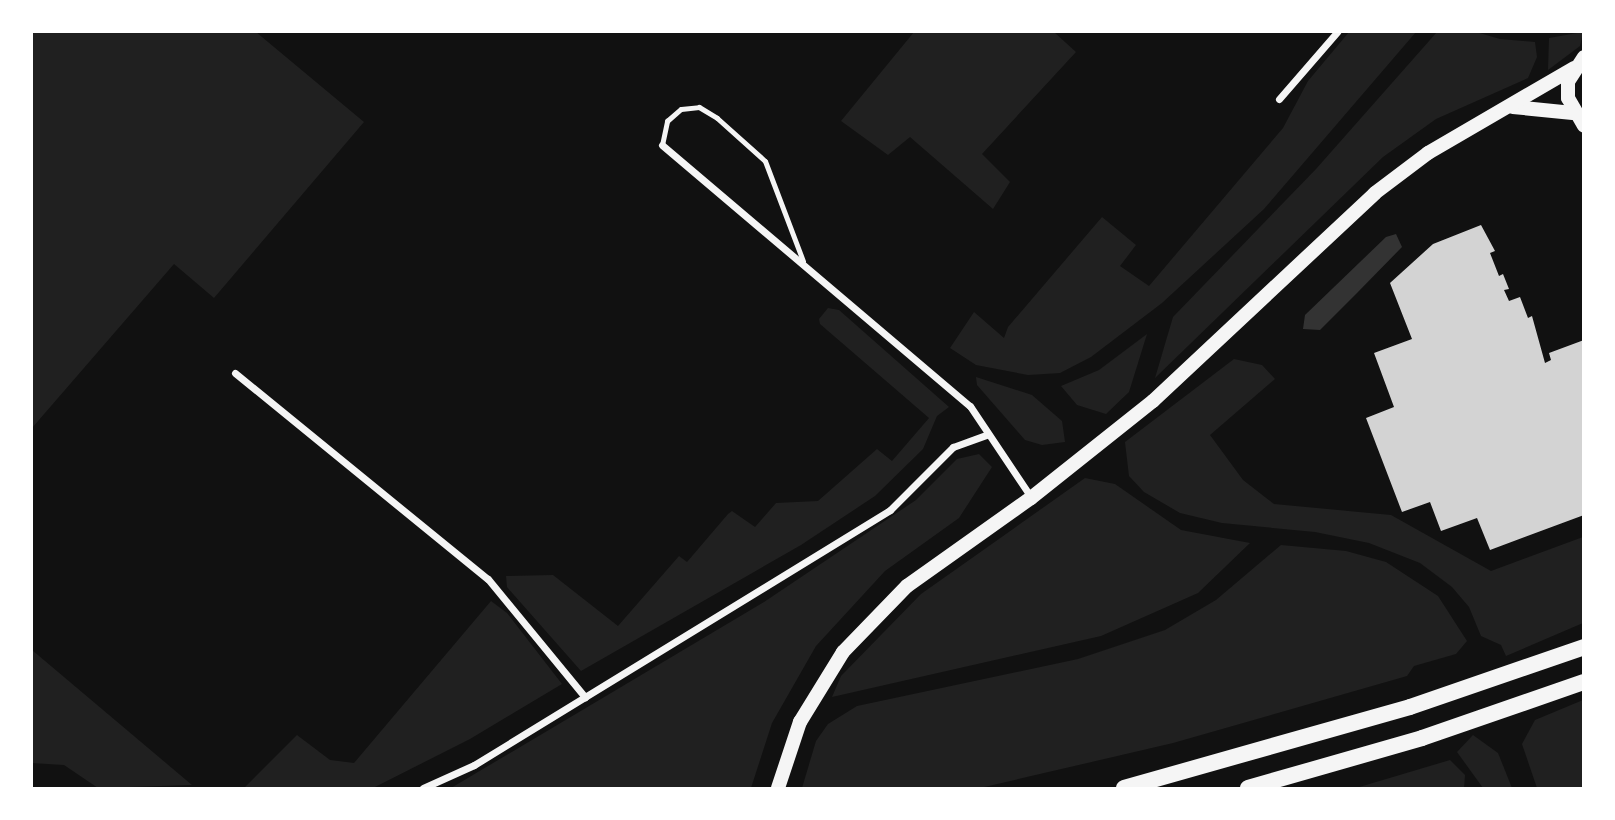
<!DOCTYPE html>
<html>
<head>
<meta charset="utf-8">
<style>
	body { margin:0 }
	#map { position:relative; width:1615px; height:820px; overflow:hidden; background:#111; font-family:"IBM Plex Sans",sans-serif }
	div>[style] { position:absolute }
	[style*='--x'] { left:calc(var(--x)*1px); top:calc(var(--y)*1px); width:calc(var(--w)*1px); rotate:calc(var(--a)*1deg) }
	.green>* { inset:0; background:#202020 }
	.water>* { inset:0; background:#333 }
	.building>* { inset:0; background:#d3d3d3 }
	.service>* { height:5px; margin:-2.5px; padding:0 2.5px; transform-origin:2.5px; border-radius:2.5px; background:#f5f5f5 }
	.minor>* { height:7px; margin:-3.5px; padding:0 3.5px; transform-origin:3.5px; border-radius:3.5px; background:#f5f5f5 }
	.secondary>* { height:14px; margin:-7px; padding:0 7px; transform-origin:7px; border-radius:7px; background:#f5f5f5 }
	.primary>* { height:16px; margin:-8px; padding:0 8px; transform-origin:8px; border-radius:8px; background:#f5f5f5 }
	span { translate:-50% -50%; white-space:nowrap; text-align:center; line-height:1.15; -webkit-text-stroke:5px #fff; paint-order:stroke }
	.frame { position:absolute; inset:0; border:33px solid #fff; pointer-events:none }
</style>
</head>
<body>
<div id="map">
	<div class="green">
		<i style="clip-path:polygon(32px 32px,256px 32px,364px 122px,214px 298px,174px 264px,32px 428px)"></i>
		<i style="clip-path:polygon(914px 32px,1054px 32px,1076px 52px,982px 154px,1010px 182px,993px 209px,910px 137px,888px 155px,841px 121px)"></i>
		<i style="clip-path:polygon(1349px 32px,1416px 32px,1264px 209px,1162px 303px,1091px 357px,1060px 373px,1028px 375px,976px 365px,950px 348px,974px 312px,1004px 338px,1008px 327px,1102px 217px,1136px 245px,1120px 266px,1149px 286px,1283px 128px,1308px 81px)"></i>
		<i style="clip-path:polygon(1437px 32px,1476px 32px,1500px 39px,1535px 42px,1537px 57px,1528px 78px,1436px 119px,1383px 157px,1155px 378px,1173px 317px,1316px 169px)"></i>
		<i style="clip-path:polygon(1583px 32px,1580px 46px,1548px 70px,1549px 38px)"></i>
		<i style="clip-path:polygon(828px 308px,839px 310px,949px 407px,937px 416px,923px 449px,875px 496px,801px 545px,581px 671px,507px 587px,506px 576px,553px 575px,618px 626px,679px 556px,687px 562px,728px 514px,732px 511px,755px 527px,776px 503px,818px 501px,877px 449px,892px 461px,929px 418px,820px 324px,819px 319px)"></i>
		<i style="clip-path:polygon(1147px 334px,1129px 392px,1106px 414px,1077px 405px,1061px 386px,1099px 370px)"></i>
		<i style="clip-path:polygon(1234px 359px,1262px 365px,1275px 379px,1210px 435px,1243px 480px,1274px 504px,1391px 515px,1491px 571px,1583px 537px,1583px 623px,1506px 656px,1501px 645px,1481px 636px,1469px 607px,1452px 587px,1420px 563px,1369px 543px,1315px 532px,1222px 523px,1180px 513px,1144px 492px,1129px 476px,1125px 442px)"></i>
		<i style="clip-path:polygon(976px 377px,1032px 395px,1062px 421px,1065px 442px,1042px 445px,1025px 440px,977px 385px)"></i>
		<i style="clip-path:polygon(979px 454px,992px 467px,959px 518px,885px 571px,816px 646px,772px 723px,751px 788px,451px 788px,764px 602px,916px 500px,957px 459px)"></i>
		<i style="clip-path:polygon(1085px 478px,1115px 484px,1181px 530px,1250px 543px,1198px 593px,1101px 636px,832px 697px,841px 676px,921px 594px)"></i>
		<i style="clip-path:polygon(1281px 545px,1346px 551px,1386px 562px,1438px 596px,1467px 641px,1456px 654px,1414px 666px,1407px 676px,1173px 743px,980px 788px,802px 788px,816px 741px,828px 724px,857px 706px,1078px 659px,1165px 630px,1216px 600px)"></i>
		<i style="clip-path:polygon(491px 601px,507px 613px,562px 684px,470px 739px,373px 788px,244px 788px,297px 735px,330px 760px,354px 763px)"></i>
		<i style="clip-path:polygon(32px 650px,192px 785px,98px 788px,64px 765px,32px 763px)"></i>
		<i style="clip-path:polygon(1583px 700px,1583px 788px,1537px 788px,1522px 744px,1535px 720px)"></i>
		<i style="clip-path:polygon(1473px 735px,1498px 753px,1512px 788px,1483px 788px,1457px 752px)"></i>
		<i style="clip-path:polygon(1450px 760px,1465px 775px,1464px 788px,1356px 788px)"></i>
	</div>
	<div class="water">
		<i style="clip-path:polygon(1396px 234px,1402px 247px,1356px 294px,1320px 330px,1303px 329px,1305px 315px,1386px 237px)"></i>
	</div>
	<div class="building">
		<i style="clip-path:polygon(1481px 225px,1495px 251px,1490px 253px,1499px 276px,1503px 274px,1509px 289px,1504px 290px,1509px 301px,1520px 297px,1528px 318px,1532px 316px,1545px 363px,1551px 360px,1549px 353px,1584px 340px,1584px 515px,1490px 550px,1477px 518px,1441px 531px,1430px 502px,1402px 512px,1366px 418px,1394px 407px,1374px 353px,1412px 339px,1390px 283px,1433px 244px)"></i>
	</div>
	<div class="service">
		<i style="--x:662;--y:145;--w:25;--a:-78"></i>
		<i style="--x:667;--y:121;--w:18;--a:-41"></i>
		<i style="--x:681;--y:109;--w:18;--a:-6"></i>
		<i style="--x:699;--y:107;--w:21;--a:31"></i>
		<i style="--x:717;--y:118;--w:64;--a:41.9"></i>
		<i style="--x:765;--y:161;--w:107;--a:69.2"></i>
	</div>
	<div class="minor">
		<i style="--x:1279;--y:99;--w:89;--a:-49.1"></i>
		<i style="--x:662;--y:145;--w:404;--a:40.3"></i>
		<i style="--x:970;--y:406;--w:110;--a:56.2"></i>
		<i style="--x:235;--y:373;--w:326;--a:39.2"></i>
		<i style="--x:488;--y:579;--w:153;--a:50.6"></i>
		<i style="--x:423;--y:788;--w:56;--a:-24.3"></i>
		<i style="--x:474;--y:765;--w:488;--a:-31.5"></i>
		<i style="--x:890;--y:510;--w:89;--a:-45"></i>
		<i style="--x:953;--y:447;--w:37;--a:-20"></i>
	</div>
	<div class="secondary">
		<i style="--x:1584;--y:57;--w:30;--a:123"></i>
		<i style="--x:1568;--y:82;--w:16;--a:90"></i>
		<i style="--x:1568;--y:98;--w:32;--a:60"></i>
		<i style="--x:1513;--y:107;--w:60;--a:5.7"></i>
		<i style="--x:778;--y:788;--w:70;--a:-71.6"></i>
		<i style="--x:800;--y:722;--w:82;--a:-58.4"></i>
		<i style="--x:843;--y:652;--w:92;--a:-45.9"></i>
		<i style="--x:907;--y:586;--w:152;--a:-35.4"></i>
		<i style="--x:1031;--y:498;--w:156;--a:-38.5"></i>
		<i style="--x:1153;--y:401;--w:304;--a:-43.1"></i>
		<i style="--x:1375;--y:193;--w:66;--a:-37"></i>
		<i style="--x:1428;--y:153;--w:169;--a:-30.2"></i>
	</div>
	<div class="primary">
		<i style="--x:1124;--y:788;--w:297;--a:-15.8"></i>
		<i style="--x:1410;--y:707;--w:184;--a:-19"></i>
		<i style="--x:1248;--y:788;--w:181;--a:-16"></i>
		<i style="--x:1422;--y:738;--w:171;--a:-19.1"></i>
	</div>
	<div class="frame"></div>
</div>
</body>
</html>
